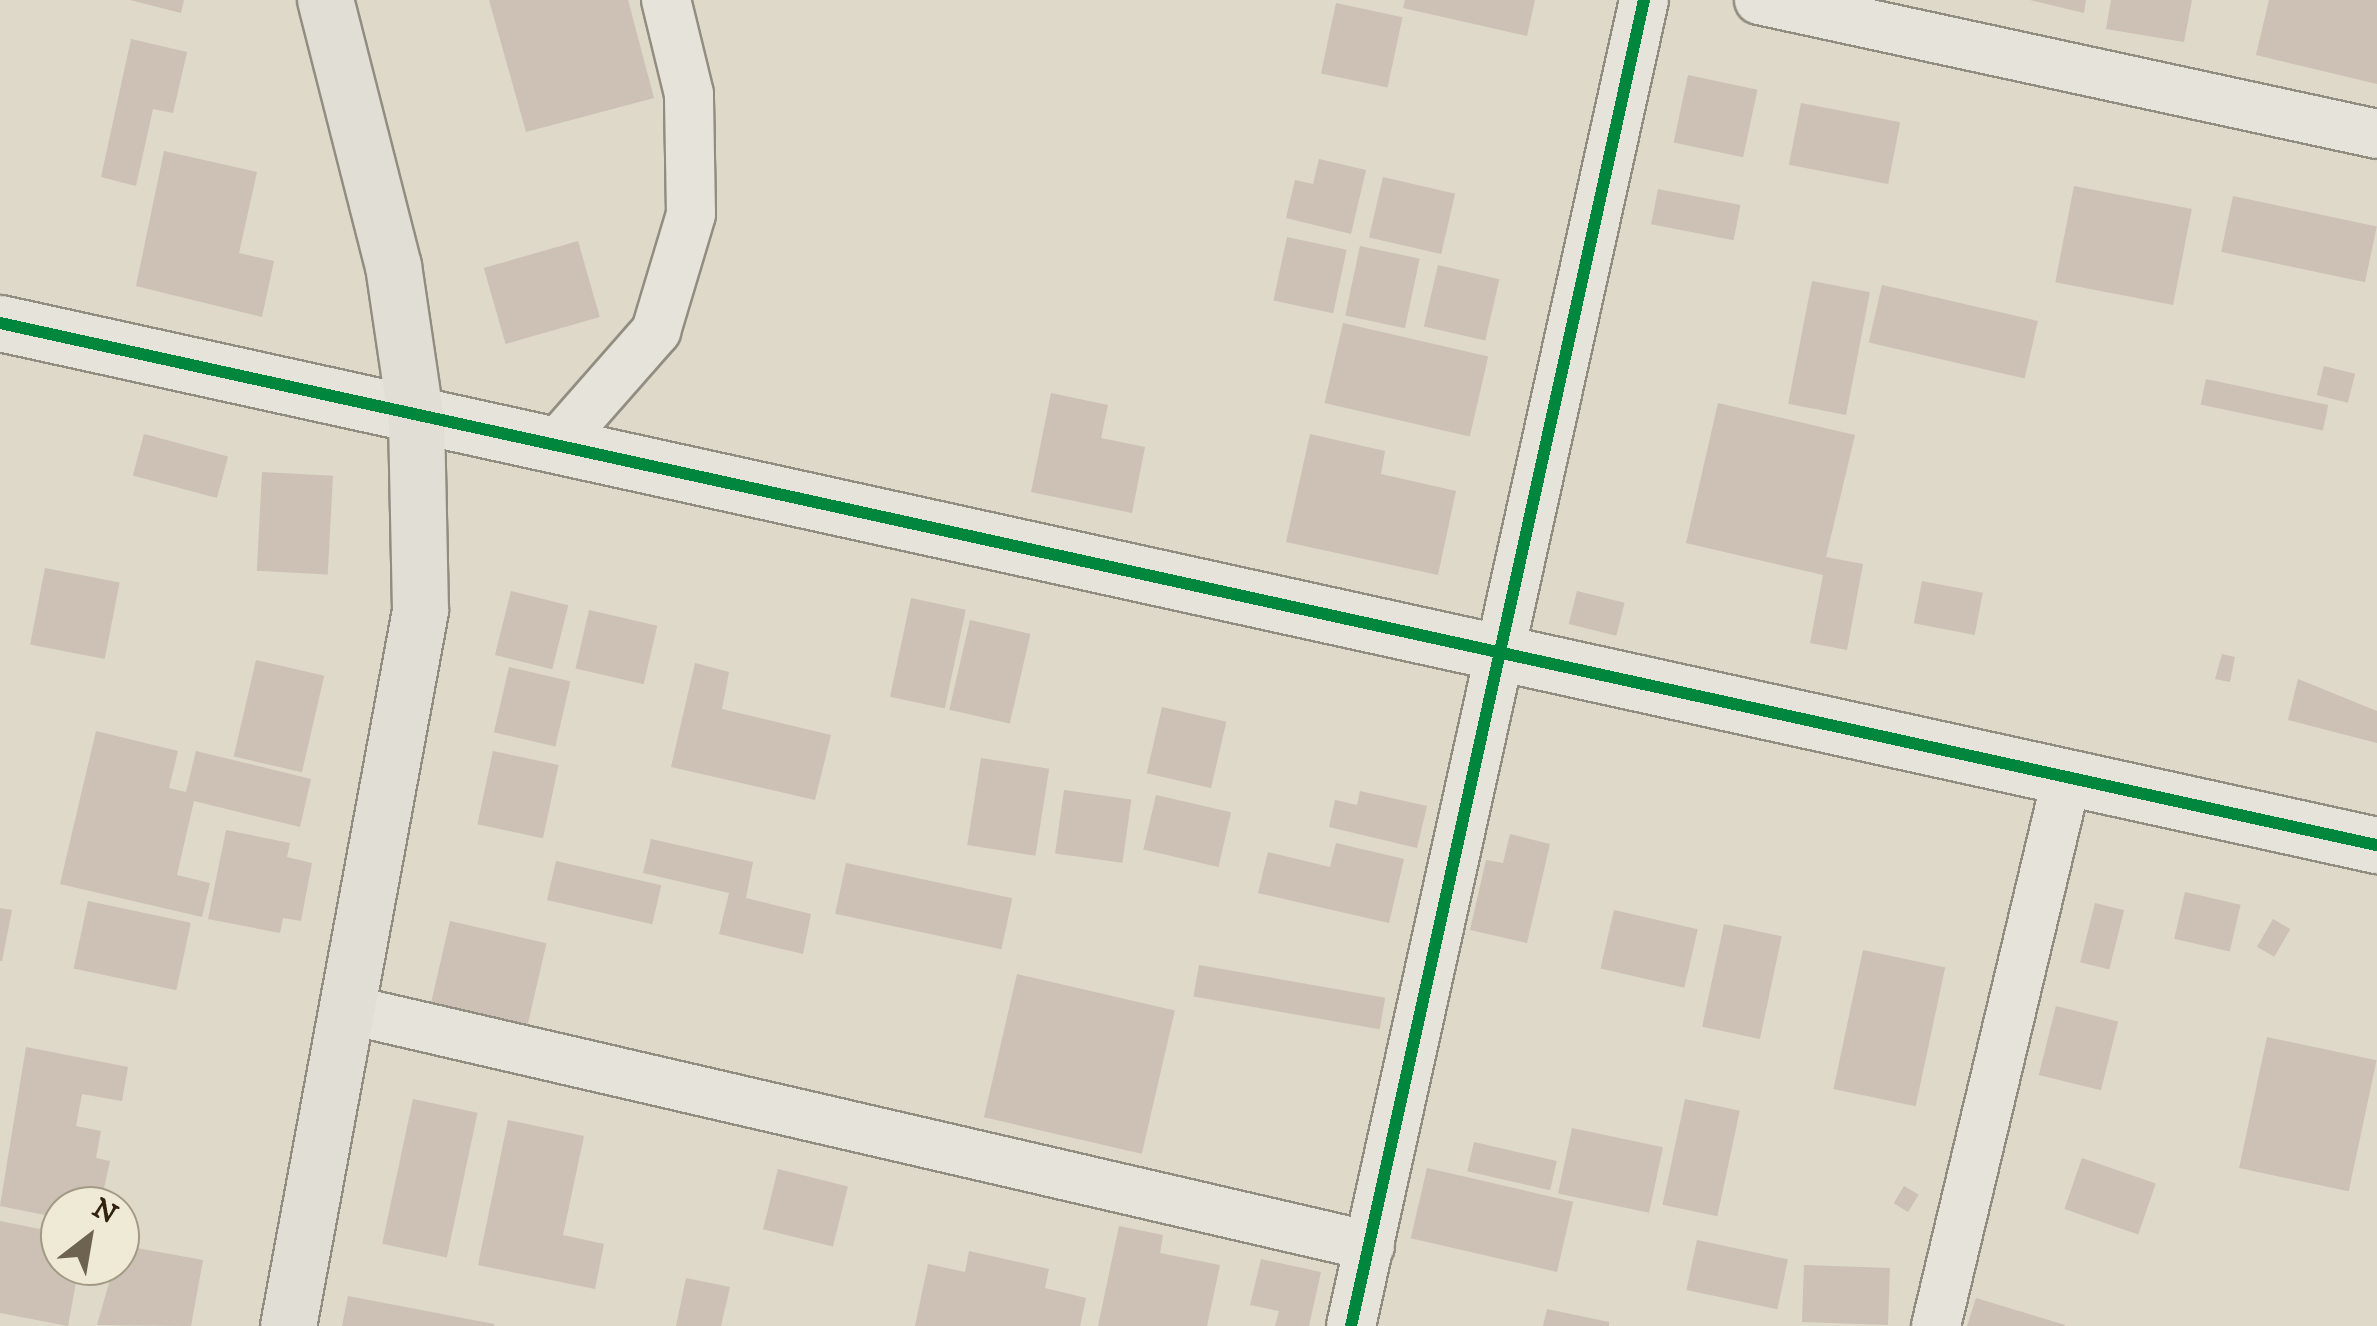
<!DOCTYPE html>
<html>
<head>
<meta charset="utf-8">
<style>
	body { margin:0 }
	#map { position:relative; width:2377px; height:1326px; overflow:hidden; background:#ded9c8; font-family:"IM FELL DW Pica",serif }
	div>[style] { position:absolute }
	[style*='--x'] { left:calc(var(--x)*1px); top:calc(var(--y)*1px); width:calc(var(--w)*1px); rotate:calc(var(--a)*1deg) }
	.building>* { inset:0; background:#ccc1b4; transform-origin:0 0 }
	.roads { filter:drop-shadow(2px 0 #928d81) drop-shadow(-2px 0 #928d81) drop-shadow(0 2px #928d81) drop-shadow(0 -2px #928d81) }
	.minor>* { height:48px; margin:-24px; padding:0 24px; transform-origin:24px; border-radius:24px; background:#e6e3db }
	.tertiary>* { height:55px; margin:-27.5px; padding:0 27.5px; transform-origin:27.5px; border-radius:27.5px; background:#e6e3db }
	.primary>* { height:55px; margin:-27.5px; padding:0 27.5px; transform-origin:27.5px; border-radius:27.5px; background:#e1ded5 }
	.cycleway>* { height:12px; margin:-6px; padding:0 6px; transform-origin:6px; border-radius:6px; background:#00873e }
	span { translate:-50% -50%; white-space:nowrap; text-align:center; line-height:1.15; -webkit-text-stroke:9px #efead6; paint-order:stroke }
	.north { position:absolute; left:40px; top:1186px; width:100px; height:100px; box-sizing:border-box; background:#efead6; border:2px solid #a39a86; border-radius:50%; rotate:31deg; font-size:28px; font-weight:700; line-height:40px; text-align:center; color:#32230f }
	.north::after { content:''; display:block; margin:auto; width:35px; height:45px; background:#6e6350; clip-path:polygon(50% 0,100% 100%,50% 72%,0 100%) }
</style>
</head>
<body>
<div id="map">
	<div class="building">
		<i style="clip-path:polygon(130px 0,184px 0,181px 13px)"></i>
		<i style="clip-path:polygon(489px 0,628px 0,654px 98px,526px 132px)"></i>
		<i style="clip-path:polygon(1405px 0,1535px 0,1527px 36px,1403px 8px)"></i>
		<i style="clip-path:polygon(2030px 0,2086px 0,2084px 13px)"></i>
		<i style="clip-path:polygon(2111px 0,2192px 0,2184px 42px,2106px 29px)"></i>
		<i style="clip-path:polygon(2269px 0,2377px 0,2377px 84px,2256px 55px)"></i>
		<i style="left:1336px;top:3px;width:68px;height:72px;rotate:12deg"></i>
		<i style="clip-path:polygon(131px 39px,187px 52px,173px 113px,153px 109px,136px 186px,101px 177px)"></i>
		<i style="left:1688px;top:75px;width:71px;height:69px;rotate:12deg"></i>
		<i style="left:1801px;top:103px;width:101px;height:63px;rotate:11deg"></i>
		<i style="clip-path:polygon(164px 151px,257px 172px,239px 253px,274px 261px,262px 317px,136px 286px)"></i>
		<i style="clip-path:polygon(1319px 159px,1366px 170px,1351px 234px,1286px 218px,1295px 180px,1313px 184px)"></i>
		<i style="left:1383px;top:177px;width:74px;height:62px;rotate:13deg"></i>
		<i style="left:2074px;top:186px;width:120px;height:98px;rotate:11deg"></i>
		<i style="left:1658px;top:189px;width:84px;height:36px;rotate:11deg"></i>
		<i style="left:2233px;top:196px;width:147px;height:57px;rotate:12deg"></i>
		<i style="left:1287px;top:237px;width:61px;height:65px;rotate:12deg"></i>
		<i style="left:578px;top:241px;width:79px;height:98px;rotate:74deg"></i>
		<i style="left:1360px;top:246px;width:61px;height:71px;rotate:12deg"></i>
		<i style="left:1438px;top:265px;width:63px;height:63px;rotate:13deg"></i>
		<i style="left:1812px;top:281px;width:59px;height:125px;rotate:11deg"></i>
		<i style="left:1882px;top:285px;width:160px;height:59px;rotate:13deg"></i>
		<i style="left:1343px;top:323px;width:149px;height:82px;rotate:13deg"></i>
		<i style="left:2324px;top:366px;width:32px;height:30px;rotate:14deg"></i>
		<i style="left:2206px;top:379px;width:125px;height:26px;rotate:12deg"></i>
		<i style="clip-path:polygon(1051px 393px,1108px 405px,1101px 438px,1145px 447px,1132px 513px,1031px 492px)"></i>
		<i style="clip-path:polygon(1718px 403px,1855px 435px,1826px 557px,1863px 564px,1847px 650px,1810px 643px,1823px 575px,1686px 543px)"></i>
		<i style="left:144px;top:434px;width:87px;height:43px;rotate:15deg"></i>
		<i style="clip-path:polygon(1310px 434px,1385px 451px,1381px 474px,1456px 491px,1438px 575px,1286px 542px)"></i>
		<i style="left:262px;top:472px;width:71px;height:99px;rotate:3deg"></i>
		<i style="left:45px;top:568px;width:76px;height:78px;rotate:11deg"></i>
		<i style="left:1922px;top:581px;width:62px;height:43px;rotate:11deg"></i>
		<i style="left:511px;top:591px;width:59px;height:66px;rotate:14deg"></i>
		<i style="left:1577px;top:591px;width:49px;height:34px;rotate:14deg"></i>
		<i style="left:911px;top:598px;width:56px;height:101px;rotate:12deg"></i>
		<i style="left:589px;top:610px;width:70px;height:60px;rotate:13deg"></i>
		<i style="left:970px;top:620px;width:62px;height:92px;rotate:13deg"></i>
		<i style="clip-path:polygon(2222px 654px,2235px 657px,2230px 682px,2215px 679px)"></i>
		<i style="left:256px;top:660px;width:70px;height:99px;rotate:13deg"></i>
		<i style="clip-path:polygon(695px 663px,729px 672px,722px 709px,831px 735px,815px 800px,671px 767px)"></i>
		<i style="left:509px;top:667px;width:63px;height:67px;rotate:13deg"></i>
		<i style="clip-path:polygon(2298px 679px,2377px 711px,2377px 743px,2288px 720px)"></i>
		<i style="left:1162px;top:707px;width:66px;height:68px;rotate:13deg"></i>
		<i style="clip-path:polygon(96px 731px,178px 751px,169px 788px,186px 792px,196px 751px,311px 779px,300px 827px,194px 801px,177px 875px,210px 883px,202px 917px,60px 884px)"></i>
		<i style="left:493px;top:751px;width:67px;height:75px;rotate:12deg"></i>
		<i style="left:981px;top:758px;width:69px;height:88px;rotate:9deg"></i>
		<i style="left:1064px;top:790px;width:68px;height:64px;rotate:8deg"></i>
		<i style="clip-path:polygon(1360px 791px,1427px 806px,1417px 848px,1329px 827px,1335px 800px,1357px 805px)"></i>
		<i style="left:1156px;top:795px;width:77px;height:56px;rotate:13deg"></i>
		<i style="clip-path:polygon(226px 830px,290px 843px,287px 857px,312px 863px,301px 921px,283px 918px,280px 933px,208px 919px)"></i>
		<i style="clip-path:polygon(1510px 834px,1550px 844px,1527px 943px,1470px 930px,1486px 860px,1503px 863px)"></i>
		<i style="clip-path:polygon(651px 839px,753px 862px,746px 898px,811px 914px,803px 954px,719px 934px,729px 893px,643px 873px)"></i>
		<i style="clip-path:polygon(1336px 843px,1404px 859px,1389px 923px,1258px 893px,1268px 852px,1330px 867px)"></i>
		<i style="left:556px;top:861px;width:108px;height:40px;rotate:13deg"></i>
		<i style="left:846px;top:863px;width:170px;height:52px;rotate:12deg"></i>
		<i style="left:2185px;top:892px;width:57px;height:48px;rotate:13deg"></i>
		<i style="left:88px;top:901px;width:105px;height:69px;rotate:12deg"></i>
		<i style="left:2095px;top:903px;width:30px;height:61px;rotate:14deg"></i>
		<i style="clip-path:polygon(0 908px,12px 910px,2px 961px,0 961px)"></i>
		<i style="left:1614px;top:910px;width:86px;height:60px;rotate:13deg"></i>
		<i style="left:2273px;top:919px;width:20px;height:32px;rotate:30deg"></i>
		<i style="left:450px;top:921px;width:99px;height:96px;rotate:13deg"></i>
		<i style="left:1724px;top:924px;width:59px;height:105px;rotate:12deg"></i>
		<i style="left:1863px;top:950px;width:84px;height:142px;rotate:12deg"></i>
		<i style="left:1199px;top:965px;width:189px;height:32px;rotate:10deg"></i>
		<i style="left:1017px;top:974px;width:162px;height:147px;rotate:13deg"></i>
		<i style="left:2056px;top:1006px;width:64px;height:71px;rotate:14deg"></i>
		<i style="left:2267px;top:1037px;width:112px;height:134px;rotate:12deg"></i>
		<i style="clip-path:polygon(26px 1047px,128px 1067px,122px 1101px,82px 1094px,76px 1126px,101px 1131px,96px 1158px,110px 1161px,103px 1193px,120px 1196px,119px 1206px,60px 1206px,60px 1218px,0 1206px)"></i>
		<i style="left:413px;top:1099px;width:66px;height:148px;rotate:12deg"></i>
		<i style="left:1685px;top:1099px;width:56px;height:108px;rotate:12deg"></i>
		<i style="clip-path:polygon(508px 1120px,584px 1136px,563px 1235px,604px 1244px,595px 1289px,478px 1265px)"></i>
		<i style="left:1572px;top:1128px;width:93px;height:67px;rotate:12deg"></i>
		<i style="left:1474px;top:1142px;width:85px;height:30px;rotate:13deg"></i>
		<i style="left:2082px;top:1158px;width:78px;height:54px;rotate:19deg"></i>
		<i style="left:1427px;top:1168px;width:150px;height:72px;rotate:13deg"></i>
		<i style="left:778px;top:1169px;width:72px;height:62px;rotate:14deg"></i>
		<i style="left:1904px;top:1186px;width:17px;height:20px;rotate:31deg"></i>
		<i style="clip-path:polygon(0 1221px,60px 1233px,60px 1266px,79px 1266px,68px 1326px,0 1313px)"></i>
		<i style="clip-path:polygon(1119px 1226px,1163px 1235px,1160px 1253px,1220px 1265px,1207px 1326px,1098px 1326px)"></i>
		<i style="left:1697px;top:1240px;width:93px;height:51px;rotate:12deg"></i>
		<i style="clip-path:polygon(120px 1245px,203px 1260px,191px 1326px,97px 1325px)"></i>
		<i style="clip-path:polygon(969px 1251px,1049px 1269px,1045px 1288px,1086px 1298px,1080px 1326px,915px 1326px,928px 1264px,965px 1272px)"></i>
		<i style="clip-path:polygon(1261px 1259px,1321px 1272px,1309px 1326px,1275px 1326px,1279px 1311px,1250px 1305px)"></i>
		<i style="left:1804px;top:1265px;width:86px;height:57px;rotate:2deg"></i>
		<i style="clip-path:polygon(686px 1278px,730px 1287px,721px 1326px,676px 1326px)"></i>
		<i style="clip-path:polygon(348px 1296px,494px 1324px,494px 1326px,342px 1326px)"></i>
		<i style="clip-path:polygon(1976px 1298px,2065px 1325px,2065px 1326px,1967px 1326px)"></i>
		<i style="clip-path:polygon(1547px 1309px,1609px 1322px,1609px 1326px,1543px 1326px)"></i>
	</div>
	<div class="roads">
		<div class="minor">
			<i style="--x:1759;--y:0;--w:632;--a:12.23"></i>
			<i style="--x:556;--y:445;--w:152;--a:-48.7"></i>
			<i style="--x:656;--y:331;--w:122;--a:-73.3"></i>
			<i style="--x:691;--y:214;--w:120;--a:-91"></i>
			<i style="--x:689;--y:94;--w:97;--a:-103.7"></i>
			<i style="--x:346;--y:1009;--w:1051;--a:13.03"></i>
			<i style="--x:1351;--y:1326;--w:1358;--a:-77.54"></i>
			<i style="--x:1936;--y:1326;--w:564;--a:-76.58"></i>
		</div>
		<div class="tertiary">
			<i style="--x:0;--y:323;--w:2434;--a:12.39"></i>
		</div>
		<div class="primary">
			<i style="--x:288;--y:1326;--w:728;--a:-79.55"></i>
			<i style="--x:420;--y:610;--w:189;--a:-91.2"></i>
			<i style="--x:416;--y:421;--w:157;--a:-98.4"></i>
			<i style="--x:393;--y:266;--w:275;--a:-104.3"></i>
		</div>
	</div>
	<div class="cycleway">
		<i style="--x:0;--y:323;--w:2434;--a:12.39"></i>
		<i style="--x:1351;--y:1326;--w:1358;--a:-77.54"></i>
	</div>
	<div class="north">N</div>
</div>
</body>
</html>
